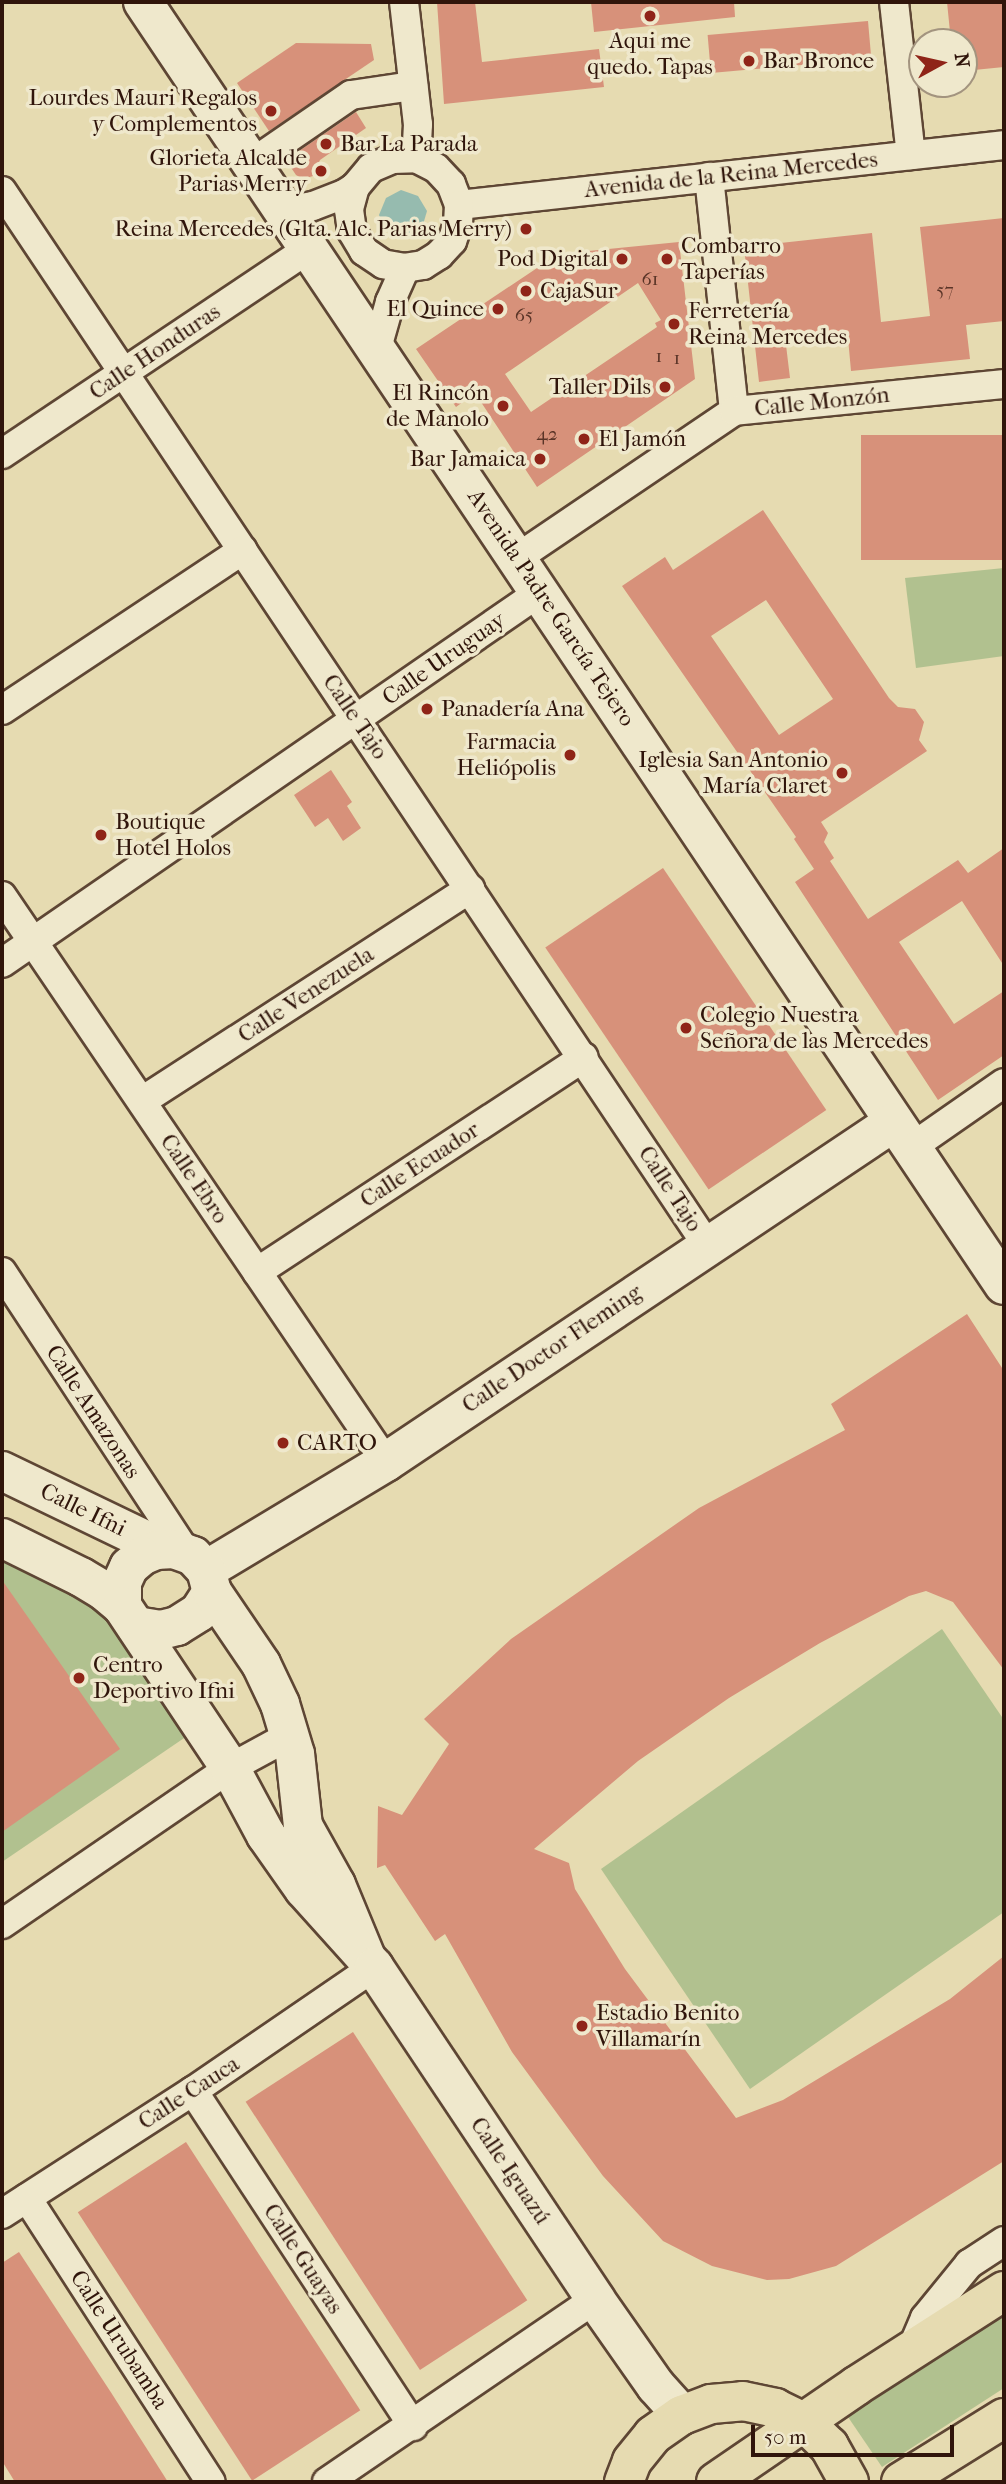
<!DOCTYPE html>
<html>
<head>
<meta charset="utf-8">
<style>
	body { margin:0 }
	#map { position:relative; width:1006px; height:2484px; overflow:hidden; background:#e6dbb1; font-family:"IM FELL French Canon",serif }
	div>[style] { position:absolute }
	[style*='--x'] { left:calc(var(--x)*1px); top:calc(var(--y)*1px); width:calc(var(--w)*1px); rotate:calc(var(--a)*1deg) }
	.green>* { inset:0; background:#b1c18f }
	.water>* { inset:0; background:#96bbaf }
	.building>* { inset:0; background:#d7917a; transform-origin:0 0 }
	.roads { filter:drop-shadow(2px 0 #5e4634) drop-shadow(-2px 0 #5e4634) drop-shadow(0 2px #5e4634) drop-shadow(0 -2px #5e4634) }
	.street>* { height:28px; margin:-14px; padding:0 14px; transform-origin:14px; border-radius:14px; background:#efe8cc }
	.secondary>* { height:38px; margin:-19px; padding:0 19px; transform-origin:19px; border-radius:19px; background:#efe8cc }
	.primary>* { height:38px; margin:-19px; padding:0 19px; transform-origin:19px; border-radius:19px; background:#e6dbb1 }
	.dots>* { width:19px; height:19px; translate:-50% -50%; box-sizing:border-box; border:4px solid #efe8cc; border-radius:50% }
	span { translate:-50% -50%; white-space:nowrap; text-align:center; line-height:1.15; -webkit-text-stroke:7px #efe8cc; paint-order:stroke }
	.number-label { font-size:19px; color:#5a3427 }
	.number-label span { -webkit-text-stroke-width:0 }
	.poi-label { font-size:23px; color:#30150b }
	.left { translate:0 -50%; text-align:left }
	.right { translate:-100% -50%; text-align:right }
	.street-label { font-size:23px; color:#30150b }
	.frame { position:absolute; inset:0; border:4px solid #30150b; pointer-events:none }
	.north { position:absolute; left:908px; top:28px; width:70px; height:70px; box-sizing:border-box; background:#efe8cc; border:2px solid #a3947f; border-radius:50%; rotate:82deg; font-size:19px; font-weight:700; line-height:28px; text-align:center; color:#30150b }
	.north::after { content:''; display:block; margin:auto; width:24px; height:32px; background:#8f2418; clip-path:polygon(50% 0,100% 100%,50% 72%,0 100%) }
	.scale { position:absolute; left:751px; top:2425px; width:203px; height:32px; box-sizing:border-box; border:4px solid #30150b; border-top:0; padding-left:9px; font-size:21px; line-height:24px; white-space:nowrap; color:#30150b; -webkit-text-stroke:5px #efe8cc; paint-order:stroke }
</style>
</head>
<body>
<div id="map">
	<div class="green">
		<i style="clip-path:polygon(1004px 568px,1004px 656px,916px 668px,905px 578px)"></i>
		<i style="clip-path:polygon(2px 1551px,91px 1596px,193px 1732px,2px 1862px)"></i>
		<i style="clip-path:polygon(942px 1629px,1004px 1720px,1004px 1912px,750px 2089px,601px 1869px)"></i>
		<i style="clip-path:polygon(1004px 2312px,1004px 2388px,882px 2467px,848px 2417px)"></i>
	</div>
	<div class="water">
		<i style="clip-path:polygon(401px 190px,418px 196px,427px 211px,422px 228px,413px 236px,402px 238px,386px 231px,379px 215px,386px 198px)"></i>
	</div>
	<div class="building">
		<i style="clip-path:polygon(437px 2px,475px 2px,482px 62px,599px 49px,604px 87px,444px 104px)"></i>
		<i style="clip-path:polygon(591px 2px,734px 2px,735px 17px,594px 32px)"></i>
		<i style="clip-path:polygon(947px 2px,1004px 2px,1004px 67px,964px 71px,964px 42px,951px 42px)"></i>
		<i style="left:868px;top:21px;width:38px;height:161px;rotate:85deg"></i>
		<i style="clip-path:polygon(296px 43px,371px 44px,374px 60px,269px 131px,237px 83px)"></i>
		<i style="clip-path:polygon(356px 112px,366px 128px,320px 160px,313px 176px,303px 179px,296px 175px,286px 160px)"></i>
		<i style="clip-path:polygon(1004px 218px,1004px 321px,966px 325px,970px 359px,851px 371px,848px 338px,786px 345px,790px 378px,759px 382px,744px 247px,872px 233px,881px 322px,930px 316px,920px 227px)"></i>
		<i style="clip-path:polygon(evenodd,679px 242px,695px 379px,537px 487px,475px 393px,456px 407px,416px 349px,558px 254px,679px 242px,638px 283px,661px 320px,655px 323px,657px 327px,531px 412px,505px 374px,638px 283px)"></i>
		<i style="left:1004px;top:435px;width:125px;height:143px;rotate:90deg"></i>
		<i style="clip-path:polygon(evenodd,763px 510px,889px 698px,898px 707px,915px 709px,924px 722px,919px 740px,927px 751px,821px 822px,828px 833px,824px 842px,834px 858px,830px 861px,868px 919px,958px 860px,968px 873px,1004px 848px,1004px 966px,962px 901px,899px 942px,954px 1024px,1004px 991px,1004px 1055px,938px 1100px,795px 882px,814px 869px,794px 839px,796px 837px,622px 586px,665px 557px,673px 570px,763px 510px,766px 600px,833px 699px,779px 735px,711px 636px,766px 600px)"></i>
		<i style="clip-path:polygon(331px 770px,352px 802px,347px 806px,361px 828px,343px 841px,328px 818px,315px 827px,294px 795px)"></i>
		<i style="left:663px;top:868px;width:292px;height:142px;rotate:56deg"></i>
		<i style="clip-path:polygon(967px 1314px,1004px 1371px,1004px 1670px,953px 1602px,926px 1591px,909px 1596px,820px 1643px,729px 1698px,638px 1761px,534px 1849px,569px 1863px,575px 1889px,625px 1969px,736px 2118px,783px 2100px,950px 1999px,1004px 1956px,1004px 2161px,836px 2266px,789px 2279px,767px 2280px,712px 2266px,663px 2241px,603px 2176px,512px 2052px,445px 1934px,435px 1941px,385px 1865px,377px 1868px,378px 1806px,402px 1815px,449px 1744px,424px 1719px,511px 1639px,699px 1508px,845px 1430px,831px 1404px)"></i>
		<i style="clip-path:polygon(2px 1580px,120px 1749px,2px 1832px)"></i>
		<i style="left:353px;top:2032px;width:320px;height:128px;rotate:57deg"></i>
		<i style="left:186px;top:2142px;width:320px;height:129px;rotate:57deg"></i>
		<i style="clip-path:polygon(19px 2252px,112px 2394px,168px 2482px,15px 2482px,2px 2461px,2px 2263px)"></i>
	</div>
	<div class="roads">
		<div class="street">
			<i style="--x:404;--y:2;--w:123;--a:83.5"></i>
			<i style="--x:418;--y:124;--w:34;--a:93"></i>
			<i style="--x:894;--y:2;--w:154;--a:83.7"></i>
			<i style="--x:252;--y:163;--w:120;--a:-34.5"></i>
			<i style="--x:351;--y:95;--w:63;--a:-8.3"></i>
			<i style="--x:709;--y:177;--w:235;--a:83.9"></i>
			<i style="--x:2;--y:191;--w:1268;--a:56.22"></i>
			<i style="--x:459;--y:205;--w:548;--a:-6.28"></i>
			<i style="--x:284;--y:211;--w:29;--a:-10"></i>
			<i style="--x:313;--y:206;--w:33;--a:-21"></i>
			<i style="--x:344;--y:194;--w:13;--a:-32"></i>
			<i style="--x:355;--y:187;--w:25;--a:-50"></i>
			<i style="--x:371;--y:168;--w:23;--a:-23"></i>
			<i style="--x:392;--y:159;--w:24;--a:-2"></i>
			<i style="--x:416;--y:158;--w:22;--a:27"></i>
			<i style="--x:436;--y:168;--w:22;--a:47"></i>
			<i style="--x:451;--y:184;--w:22;--a:69"></i>
			<i style="--x:459;--y:205;--w:19;--a:93"></i>
			<i style="--x:458;--y:224;--w:18;--a:109"></i>
			<i style="--x:452;--y:241;--w:19;--a:133"></i>
			<i style="--x:439;--y:255;--w:19;--a:148"></i>
			<i style="--x:423;--y:265;--w:18;--a:171"></i>
			<i style="--x:405;--y:268;--w:22;--a:-170"></i>
			<i style="--x:383;--y:264;--w:23;--a:-146"></i>
			<i style="--x:364;--y:251;--w:23;--a:-121"></i>
			<i style="--x:352;--y:231;--w:22;--a:-98"></i>
			<i style="--x:349;--y:209;--w:23;--a:-75"></i>
			<i style="--x:377;--y:348;--w:48;--a:-74.2"></i>
			<i style="--x:390;--y:302;--w:37;--a:-66"></i>
			<i style="--x:2;--y:454;--w:368;--a:-33.8"></i>
			<i style="--x:517;--y:558;--w:262;--a:-34.1"></i>
			<i style="--x:734;--y:411;--w:271;--a:-5.7"></i>
			<i style="--x:2;--y:710;--w:289;--a:-33.6"></i>
			<i style="--x:2;--y:896;--w:684;--a:55.85"></i>
			<i style="--x:2;--y:963;--w:654;--a:-34.59"></i>
			<i style="--x:142;--y:1101;--w:391;--a:-32.9"></i>
			<i style="--x:912;--y:1147;--w:112;--a:-34.8"></i>
			<i style="--x:2;--y:1272;--w:334;--a:56.7"></i>
			<i style="--x:257;--y:1272;--w:391;--a:-33.3"></i>
			<i style="--x:2;--y:1924;--w:276;--a:-34.4"></i>
			<i style="--x:230;--y:1768;--w:67;--a:-28.5"></i>
			<i style="--x:193;--y:2091;--w:401;--a:56.7"></i>
			<i style="--x:27;--y:2198;--w:338;--a:57.1"></i>
			<i style="--x:2;--y:2214;--w:227;--a:-32.8"></i>
			<i style="--x:193;--y:2091;--w:219;--a:-34.4"></i>
			<i style="--x:911;--y:2351;--w:36;--a:-67"></i>
			<i style="--x:925;--y:2318;--w:70;--a:-50.8"></i>
			<i style="--x:969;--y:2264;--w:42;--a:-33.3"></i>
			<i style="--x:327;--y:2482;--w:325;--a:-34.3"></i>
		</div>
		<div class="secondary">
			<i style="--x:143;--y:2;--w:1545;--a:56.14"></i>
			<i style="--x:2;--y:1471;--w:180;--a:25.7"></i>
			<i style="--x:2;--y:1538;--w:88;--a:26.3"></i>
			<i style="--x:81;--y:1577;--w:27;--a:31"></i>
			<i style="--x:104;--y:1591;--w:23;--a:40"></i>
			<i style="--x:206;--y:1570;--w:210;--a:-31"></i>
			<i style="--x:386;--y:1462;--w:611;--a:-33.79"></i>
			<i style="--x:136;--y:1626;--w:25;--a:9"></i>
			<i style="--x:161;--y:1630;--w:16;--a:-14"></i>
			<i style="--x:177;--y:1626;--w:26;--a:-32"></i>
			<i style="--x:199;--y:1612;--w:24;--a:-57"></i>
			<i style="--x:365;--y:1955;--w:76;--a:-112.5"></i>
			<i style="--x:336;--y:1885;--w:68;--a:-119.2"></i>
			<i style="--x:303;--y:1826;--w:72;--a:-96.3"></i>
			<i style="--x:295;--y:1754;--w:52;--a:-106.7"></i>
			<i style="--x:280;--y:1704;--w:44;--a:-115.4"></i>
			<i style="--x:261;--y:1664;--w:87;--a:-124.2"></i>
			<i style="--x:212;--y:1592;--w:23;--a:-105"></i>
			<i style="--x:206;--y:1570;--w:19;--a:-133"></i>
			<i style="--x:193;--y:1556;--w:20;--a:-160"></i>
			<i style="--x:174;--y:1549;--w:18;--a:177"></i>
			<i style="--x:156;--y:1550;--w:15;--a:157"></i>
			<i style="--x:142;--y:1556;--w:17;--a:140"></i>
			<i style="--x:129;--y:1567;--w:17;--a:115"></i>
			<i style="--x:122;--y:1582;--w:24;--a:90"></i>
			<i style="--x:122;--y:1606;--w:195;--a:56.3"></i>
			<i style="--x:230;--y:1768;--w:76;--a:61.8"></i>
			<i style="--x:266;--y:1835;--w:66;--a:54.9"></i>
			<i style="--x:304;--y:1889;--w:105;--a:48.1"></i>
			<i style="--x:374;--y:1967;--w:399;--a:56.3"></i>
			<i style="--x:595;--y:2299;--w:106;--a:55"></i>
			<i style="--x:656;--y:2386;--w:39;--a:48"></i>
		</div>
		<div class="primary">
			<i style="--x:624;--y:2482;--w:22;--a:-69"></i>
			<i style="--x:632;--y:2461;--w:33;--a:-51"></i>
			<i style="--x:653;--y:2435;--w:35;--a:-35"></i>
			<i style="--x:682;--y:2415;--w:31;--a:-21"></i>
			<i style="--x:711;--y:2404;--w:32;--a:-5"></i>
			<i style="--x:743;--y:2401;--w:33;--a:12"></i>
			<i style="--x:775;--y:2408;--w:32;--a:26"></i>
			<i style="--x:804;--y:2422;--w:35;--a:44"></i>
			<i style="--x:829;--y:2446;--w:41;--a:60.9"></i>
			<i style="--x:716;--y:2482;--w:170;--a:-34.4"></i>
			<i style="--x:856;--y:2386;--w:176;--a:-32.7"></i>
			<i style="--x:901;--y:2482;--w:121;--a:-31.9"></i>
		</div>
	</div>
	<div class="dots">
		<i style="left:650px;top:16px;background:#8f2418"></i>
		<i style="left:749px;top:61px;background:#8f2418"></i>
		<i style="left:271px;top:111px;background:#8f2418"></i>
		<i style="left:326px;top:144px;background:#8f2418"></i>
		<i style="left:321px;top:171px;background:#8f2418"></i>
		<i style="left:526px;top:229px;background:#8f2418"></i>
		<i style="left:622px;top:259px;background:#8f2418"></i>
		<i style="left:667px;top:259px;background:#8f2418"></i>
		<i style="left:526px;top:291px;background:#8f2418"></i>
		<i style="left:498px;top:309px;background:#8f2418"></i>
		<i style="left:674px;top:324px;background:#8f2418"></i>
		<i style="left:665px;top:387px;background:#8f2418"></i>
		<i style="left:503px;top:406px;background:#8f2418"></i>
		<i style="left:584px;top:439px;background:#8f2418"></i>
		<i style="left:540px;top:459px;background:#8f2418"></i>
		<i style="left:427px;top:709px;background:#8f2418"></i>
		<i style="left:570px;top:755px;background:#8f2418"></i>
		<i style="left:842px;top:773px;background:#8f2418"></i>
		<i style="left:101px;top:835px;background:#8f2418"></i>
		<i style="left:686px;top:1028px;background:#8f2418"></i>
		<i style="left:283px;top:1443px;background:#8f2418"></i>
		<i style="left:79px;top:1678px;background:#8f2418"></i>
		<i style="left:582px;top:2026px;background:#8f2418"></i>
	</div>
	<div class="number-label">
		<span style="left:650px;top:280px">61</span>
		<span style="left:945px;top:291px">57</span>
		<span style="left:524px;top:316px">65</span>
		<span style="left:659px;top:357px">1</span>
		<span style="left:677px;top:359px">1</span>
		<span style="left:547px;top:435px">42</span>
	</div>
	<div class="poi-label">
		<span style="left:650px;top:54px">Aqui me<br>quedo. Tapas</span>
		<span class="left" style="left:763px;top:61px">Bar Bronce</span>
		<span class="right" style="left:257px;top:111px">Lourdes Mauri Regalos<br>y Complementos</span>
		<span class="left" style="left:340px;top:144px">Bar La Parada</span>
		<span class="right" style="left:307px;top:171px">Glorieta Alcalde<br>Parias Merry</span>
		<span class="right" style="left:512px;top:229px">Reina Mercedes (Glta. Alc. Parias Merry)</span>
		<span class="left" style="left:681px;top:259px">Combarro<br>Taperías</span>
		<span class="right" style="left:608px;top:259px">Pod Digital</span>
		<span class="left" style="left:540px;top:291px">CajaSur</span>
		<span class="right" style="left:484px;top:309px">El Quince</span>
		<span class="left" style="left:688px;top:324px">Ferretería<br>Reina Mercedes</span>
		<span class="right" style="left:651px;top:387px">Taller Dils</span>
		<span class="right" style="left:489px;top:406px">El Rincón<br>de Manolo</span>
		<span class="left" style="left:598px;top:439px">El Jamón</span>
		<span class="right" style="left:526px;top:459px">Bar Jamaica</span>
		<span class="left" style="left:441px;top:709px">Panadería Ana</span>
		<span class="right" style="left:556px;top:755px">Farmacia<br>Heliópolis</span>
		<span class="right" style="left:828px;top:773px">Iglesia San Antonio<br>María Claret</span>
		<span class="left" style="left:115px;top:835px">Boutique<br>Hotel Holos</span>
		<span class="left" style="left:700px;top:1028px">Colegio Nuestra<br>Señora de las Mercedes</span>
		<span class="left" style="left:297px;top:1443px">CARTO</span>
		<span class="left" style="left:93px;top:1678px">Centro<br>Deportivo Ifni</span>
		<span class="left" style="left:596px;top:2026px">Estadio Benito<br>Villamarín</span>
	</div>
	<div class="street-label">
		<span style="left:731px;top:175px;rotate:-6deg">Avenida de la Reina Mercedes</span>
		<span style="left:155px;top:352px;rotate:-34deg">Calle Honduras</span>
		<span style="left:822px;top:402px;rotate:-6deg">Calle Monzón</span>
		<span style="left:551px;top:608px;rotate:56deg">Avenida Padre García Tejero</span>
		<span style="left:444px;top:659px;rotate:-35deg">Calle Uruguay</span>
		<span style="left:355px;top:717px;rotate:56deg">Calle Tajo</span>
		<span style="left:306px;top:995px;rotate:-33deg">Calle Venezuela</span>
		<span style="left:420px;top:1165px;rotate:-33deg">Calle Ecuador</span>
		<span style="left:194px;top:1179px;rotate:56deg">Calle Ebro</span>
		<span style="left:670px;top:1189px;rotate:57deg">Calle Tajo</span>
		<span style="left:552px;top:1349px;rotate:-34deg">Calle Doctor Fleming</span>
		<span style="left:93px;top:1412px;rotate:57deg">Calle Amazonas</span>
		<span style="left:83px;top:1510px;rotate:26deg">Calle Ifni</span>
		<span style="left:189px;top:2093px;rotate:-33deg">Calle Cauca</span>
		<span style="left:510px;top:2171px;rotate:56deg">Calle Iguazú</span>
		<span style="left:303px;top:2259px;rotate:57deg">Calle Guayas</span>
		<span style="left:119px;top:2340px;rotate:57deg">Calle Urubamba</span>
	</div>
	<div class="frame"></div>
	<div class="north">N</div>
	<div class="scale">50 m</div>
</div>
</body>
</html>
